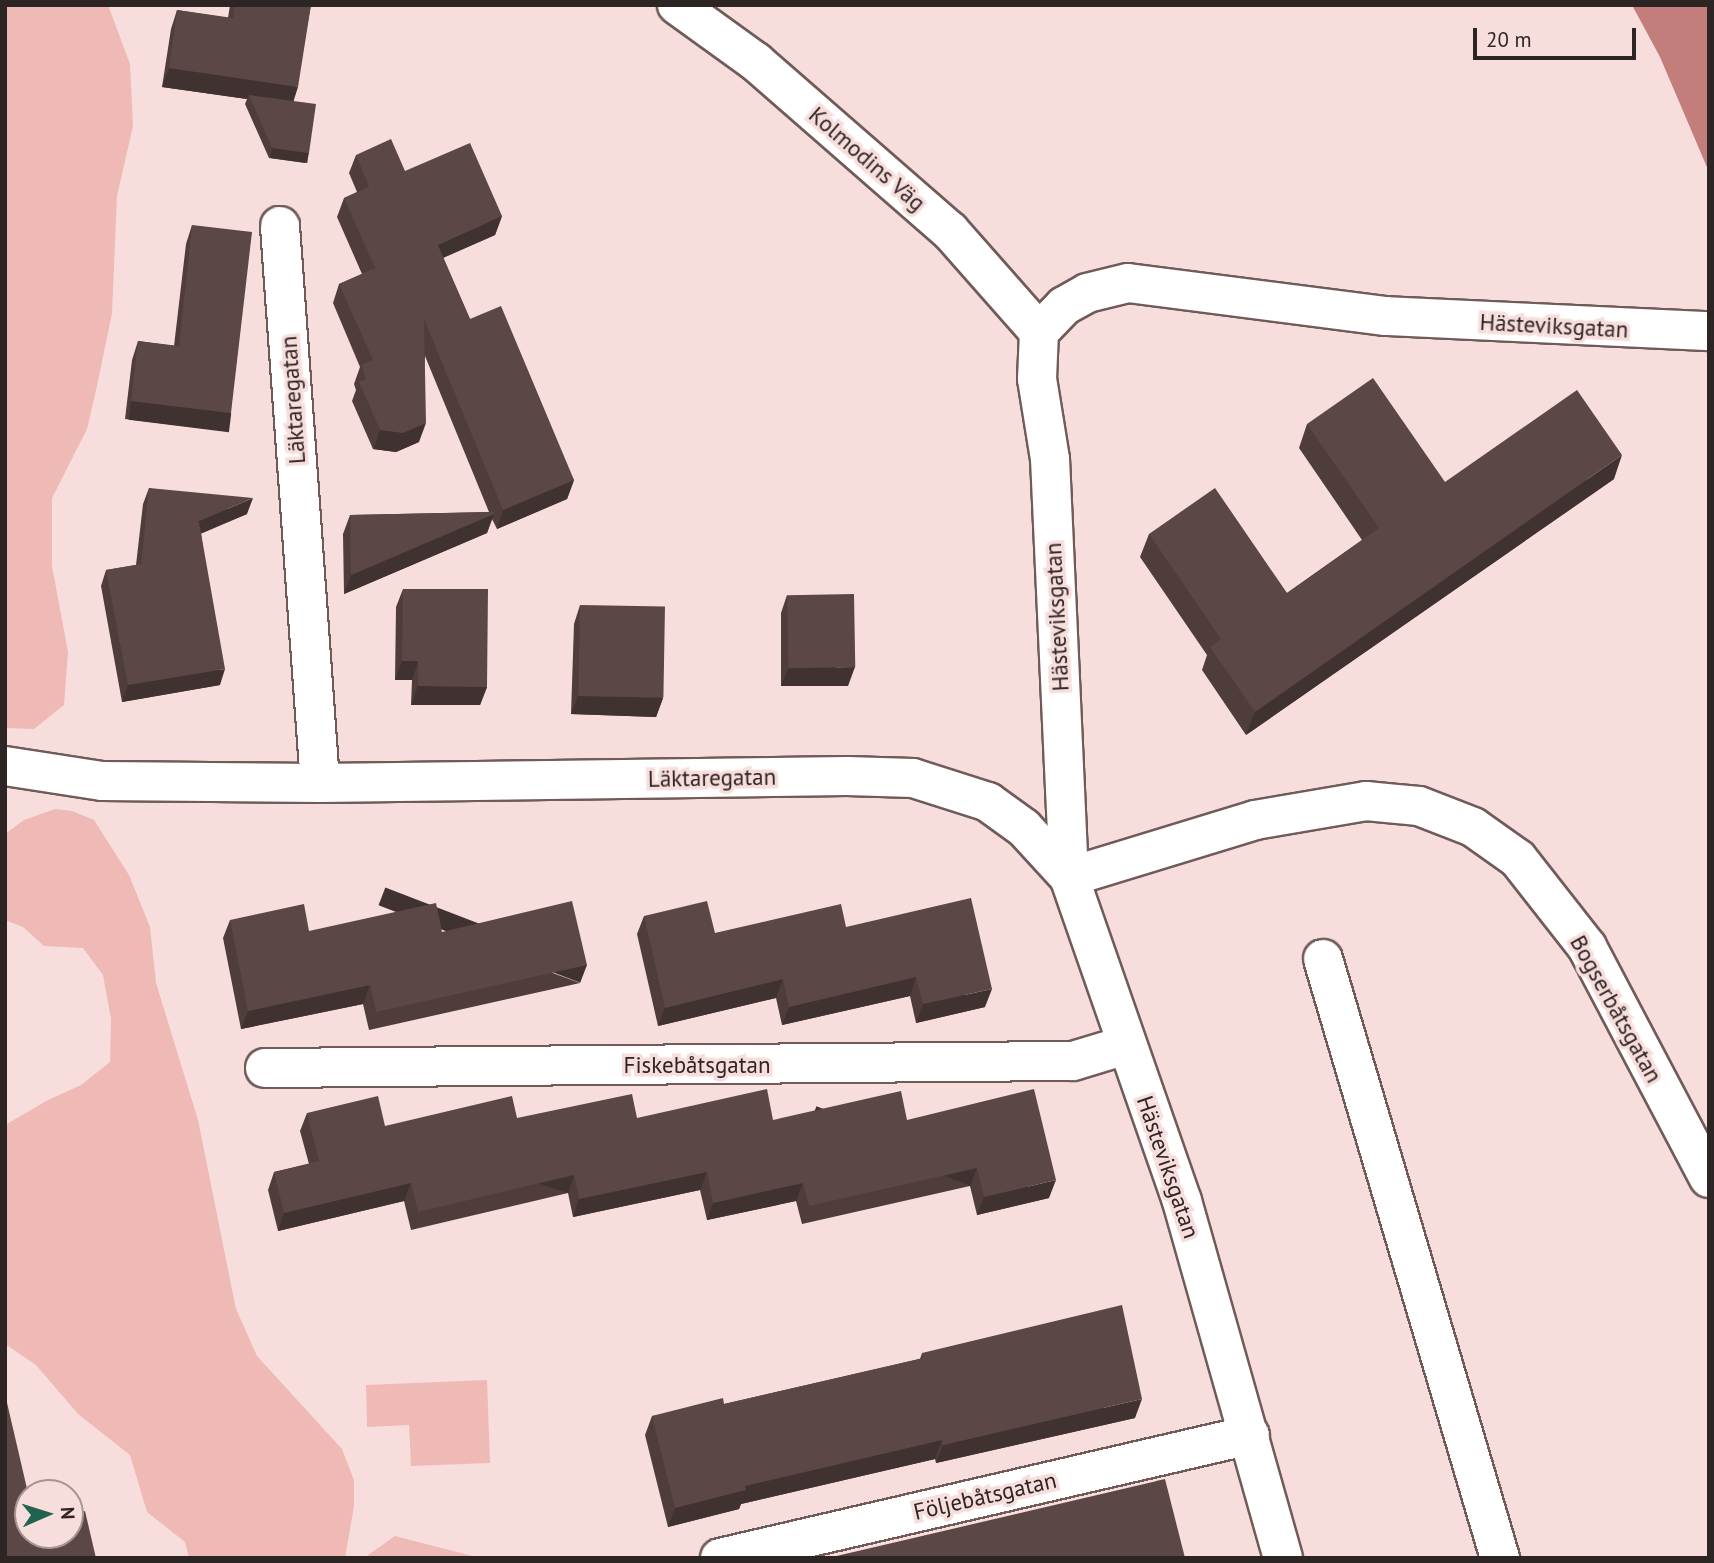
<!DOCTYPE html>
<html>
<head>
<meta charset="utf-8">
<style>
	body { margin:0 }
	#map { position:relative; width:1714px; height:1563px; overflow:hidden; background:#f7dedc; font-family:"PT Sans",sans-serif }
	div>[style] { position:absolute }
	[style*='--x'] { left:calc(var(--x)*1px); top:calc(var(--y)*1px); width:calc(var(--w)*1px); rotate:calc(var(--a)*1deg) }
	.green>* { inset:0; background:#efb9b5 }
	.water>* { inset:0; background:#c37e7b }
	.roads { filter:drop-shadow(2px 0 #705b59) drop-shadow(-2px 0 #705b59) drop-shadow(0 2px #705b59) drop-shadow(0 -2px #705b59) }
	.minor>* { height:38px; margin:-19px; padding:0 19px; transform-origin:19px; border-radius:19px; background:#fff }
	.wall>* { inset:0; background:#4e3d3b }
	.shaded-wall>* { inset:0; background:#403230; transform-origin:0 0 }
	.building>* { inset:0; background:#5b4745; transform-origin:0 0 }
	span { translate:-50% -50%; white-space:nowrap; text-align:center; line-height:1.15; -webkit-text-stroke:7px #f7dedc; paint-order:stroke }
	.street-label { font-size:23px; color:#2d2424 }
	.frame { position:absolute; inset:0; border:7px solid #2d2424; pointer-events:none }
	.north { position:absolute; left:14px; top:1479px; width:70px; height:70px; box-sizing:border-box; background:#f7dedc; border:2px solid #a69492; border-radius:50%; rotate:87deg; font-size:19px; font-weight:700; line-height:28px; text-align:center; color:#2d2424 }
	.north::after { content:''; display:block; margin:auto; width:24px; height:32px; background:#216351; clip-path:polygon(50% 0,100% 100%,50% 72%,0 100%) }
	.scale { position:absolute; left:1473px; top:28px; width:163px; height:32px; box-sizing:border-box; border:4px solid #2d2424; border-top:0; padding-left:9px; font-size:21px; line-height:24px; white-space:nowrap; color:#2d2424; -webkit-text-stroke:5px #f7dedc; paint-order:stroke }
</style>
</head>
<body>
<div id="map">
	<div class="green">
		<i style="clip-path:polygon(5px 5px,108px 5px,130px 64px,133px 126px,117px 196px,112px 313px,97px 386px,87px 429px,52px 498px,52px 566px,68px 652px,64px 705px,34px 729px,5px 728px)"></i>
		<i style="clip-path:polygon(55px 809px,72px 811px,94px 820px,129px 875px,150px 927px,156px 983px,198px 1120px,236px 1309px,257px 1356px,342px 1449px,354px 1480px,354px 1506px,345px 1558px,189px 1558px,185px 1542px,147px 1512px,130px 1455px,78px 1414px,36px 1365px,5px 1344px,5px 1125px,48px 1100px,81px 1085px,110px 1062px,111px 1019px,103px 975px,83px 948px,44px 946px,23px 927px,5px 920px,5px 834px,24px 820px)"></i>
		<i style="clip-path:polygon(487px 1380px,490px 1463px,411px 1466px,409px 1425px,367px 1427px,366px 1385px)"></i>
		<i style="clip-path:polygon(395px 1536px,480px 1558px,364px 1558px)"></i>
	</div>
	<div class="water">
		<i style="clip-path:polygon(1632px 5px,1709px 5px,1709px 172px,1660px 57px)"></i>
	</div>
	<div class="roads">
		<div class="minor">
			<i style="--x:677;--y:5;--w:97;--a:35.8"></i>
			<i style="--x:756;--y:62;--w:257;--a:41.1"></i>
			<i style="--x:950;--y:231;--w:135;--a:48.6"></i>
			<i style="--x:280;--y:226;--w:558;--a:85.89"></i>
			<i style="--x:5;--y:766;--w:98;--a:8.8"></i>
			<i style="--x:102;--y:781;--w:218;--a:0.5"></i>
			<i style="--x:320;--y:783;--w:527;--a:-0.76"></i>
			<i style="--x:847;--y:776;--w:66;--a:1.7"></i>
			<i style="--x:913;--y:778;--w:79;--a:17.7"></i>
			<i style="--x:988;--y:802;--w:44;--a:35.8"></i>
			<i style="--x:1024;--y:828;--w:67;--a:47.4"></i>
			<i style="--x:1069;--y:877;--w:195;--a:-17"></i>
			<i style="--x:1255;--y:820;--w:113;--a:-9.7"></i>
			<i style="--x:1366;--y:801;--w:53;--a:5.4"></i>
			<i style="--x:1419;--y:806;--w:58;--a:21.3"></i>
			<i style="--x:1473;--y:827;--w:55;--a:35.4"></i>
			<i style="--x:1518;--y:859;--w:112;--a:51.9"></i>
			<i style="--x:1587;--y:947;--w:261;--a:62.2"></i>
			<i style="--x:1323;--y:959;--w:625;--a:73.54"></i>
			<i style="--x:265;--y:1068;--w:808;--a:-0.5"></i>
			<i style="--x:1073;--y:1061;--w:55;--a:-16.8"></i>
			<i style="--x:720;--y:1558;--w:544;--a:-13.07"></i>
			<i style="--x:1283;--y:1558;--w:371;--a:-105.8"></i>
			<i style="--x:1182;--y:1201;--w:343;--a:-109.2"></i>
			<i style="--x:1069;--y:877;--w:418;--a:-92.6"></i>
			<i style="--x:1050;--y:459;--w:81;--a:-99.2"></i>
			<i style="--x:1037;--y:379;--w:47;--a:-87.6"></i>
			<i style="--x:1039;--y:332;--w:36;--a:-46"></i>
			<i style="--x:1064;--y:306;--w:26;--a:-29"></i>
			<i style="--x:1087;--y:293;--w:42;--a:-13.7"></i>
			<i style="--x:1128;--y:283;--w:260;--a:7.3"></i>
			<i style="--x:1386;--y:316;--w:323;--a:2.7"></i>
		</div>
	</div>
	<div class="wall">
		<i style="clip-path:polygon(230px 5px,311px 5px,293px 101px,309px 153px,305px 163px,269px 158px,245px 104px,247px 99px,162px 87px,171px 29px,177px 10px,228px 18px)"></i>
		<i style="clip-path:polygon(356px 155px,405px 171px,502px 216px,495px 235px,443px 258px,470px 319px,574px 480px,567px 499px,497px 529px,492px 519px,487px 533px,344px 594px,343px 534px,350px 515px,489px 512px,425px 356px,419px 442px,396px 452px,373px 449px,352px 401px,356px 390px,354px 384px,360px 367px,333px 303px,339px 284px,362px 274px,337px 217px,344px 198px,357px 192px,349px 173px)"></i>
		<i style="clip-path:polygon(192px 225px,231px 413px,225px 431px,125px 419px,132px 360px,138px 341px,174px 346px,186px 244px)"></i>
		<i style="clip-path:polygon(1307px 424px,1445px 482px,1614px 479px,1246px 735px,1202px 670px,1207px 655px,1140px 557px,1149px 534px,1287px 593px,1362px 540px,1299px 448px)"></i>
		<i style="clip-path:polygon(149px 488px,247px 514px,201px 533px,220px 685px,122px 702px,101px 586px,106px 570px,136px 565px,143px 504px)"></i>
		<i style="clip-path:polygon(403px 589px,487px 687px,480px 705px,411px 705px,412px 680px,395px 680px,396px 607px)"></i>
		<i style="clip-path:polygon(787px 595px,848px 686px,781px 686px,781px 613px)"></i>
		<i style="clip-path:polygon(580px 605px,663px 698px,656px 717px,571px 714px,574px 624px)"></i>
		<i style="clip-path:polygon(644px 916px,715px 933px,846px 927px,985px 1007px,916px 1023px,910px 996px,782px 1025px,776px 998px,658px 1026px,637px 934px)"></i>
		<i style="clip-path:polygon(230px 920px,309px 931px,442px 932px,580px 983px,369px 1030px,363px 1004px,241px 1029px,223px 938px)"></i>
		<i style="clip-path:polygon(307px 1113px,385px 1126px,517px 1118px,773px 1120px,907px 1120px,1049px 1198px,977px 1215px,970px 1186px,802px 1224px,796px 1201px,707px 1220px,700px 1190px,573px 1217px,568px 1193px,411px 1230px,404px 1201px,278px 1231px,268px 1190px,274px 1172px,309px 1164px,300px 1131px)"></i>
		<i style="clip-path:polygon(922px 1353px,1135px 1418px,936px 1463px,935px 1459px,741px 1504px,739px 1509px,668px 1527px,645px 1435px,652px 1416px,724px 1404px,920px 1359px)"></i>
	</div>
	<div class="shaded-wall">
		<i style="clip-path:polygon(169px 68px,298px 87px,292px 106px,249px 95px,247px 99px,162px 87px)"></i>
		<i style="left:272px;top:148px;width:37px;height:10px;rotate:8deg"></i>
		<i style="clip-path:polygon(502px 216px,495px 235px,431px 263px,438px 245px)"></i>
		<i style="left:131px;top:401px;width:101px;height:19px;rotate:7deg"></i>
		<i style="clip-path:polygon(426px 423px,419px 442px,396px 452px,373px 449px,380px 430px)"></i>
		<i style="clip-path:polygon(1622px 455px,1614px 479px,1246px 735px,1255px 712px)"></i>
		<i style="clip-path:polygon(574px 480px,567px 499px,497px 529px,503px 510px)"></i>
		<i style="clip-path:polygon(253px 498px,247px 514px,191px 538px,197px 522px)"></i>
		<i style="clip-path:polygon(494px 514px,487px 533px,344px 594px,351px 575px)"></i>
		<i style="clip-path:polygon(402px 661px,418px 661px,412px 680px,395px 680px)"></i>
		<i style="clip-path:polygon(855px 667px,848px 686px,781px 686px,788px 668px)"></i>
		<i style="clip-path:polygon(225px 669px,220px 685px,122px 702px,128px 685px)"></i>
		<i style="clip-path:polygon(418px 686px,487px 687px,480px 705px,411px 705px)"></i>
		<i style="clip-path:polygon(578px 696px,663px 698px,656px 717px,571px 714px)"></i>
		<i style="left:587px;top:965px;width:19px;height:216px;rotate:111deg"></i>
		<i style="clip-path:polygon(916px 977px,910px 996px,782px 1025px,789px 1007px)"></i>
		<i style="clip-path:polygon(783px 979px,776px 998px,658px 1026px,665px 1008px)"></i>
		<i style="clip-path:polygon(370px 985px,363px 1004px,241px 1029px,248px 1011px)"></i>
		<i style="clip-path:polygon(992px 989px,985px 1007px,916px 1023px,923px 1004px)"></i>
		<i style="left:977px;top:1168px;width:19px;height:172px;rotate:111deg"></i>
		<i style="clip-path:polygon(707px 1172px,700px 1190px,573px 1217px,579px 1199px)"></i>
		<i style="left:574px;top:1175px;width:19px;height:160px;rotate:108deg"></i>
		<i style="clip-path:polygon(1056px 1180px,1049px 1198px,977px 1215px,984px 1197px)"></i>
		<i style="clip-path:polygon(411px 1183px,404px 1201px,278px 1231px,284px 1213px)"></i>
		<i style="clip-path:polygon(803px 1183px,796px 1201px,707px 1220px,713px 1203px)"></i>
		<i style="clip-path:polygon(1142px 1399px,1135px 1418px,936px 1463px,943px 1445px)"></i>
		<i style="clip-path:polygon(942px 1440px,935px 1459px,741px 1504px,739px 1509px,668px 1527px,675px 1508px,745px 1486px)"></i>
	</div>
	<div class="building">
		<i style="clip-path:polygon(234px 5px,311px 5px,298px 87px,169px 68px,177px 10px,233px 18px)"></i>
		<i style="clip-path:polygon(249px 95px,316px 104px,309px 153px,272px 148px)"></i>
		<i style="clip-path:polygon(391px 139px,405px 171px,470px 143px,502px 216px,438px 245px,470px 319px,501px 306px,574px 480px,503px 510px,424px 319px,426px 423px,403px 433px,380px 430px,359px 382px,366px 379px,361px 365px,373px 360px,339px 284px,375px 268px,344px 198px,369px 187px,356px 155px)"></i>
		<i style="clip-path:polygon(192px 225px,252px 232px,231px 413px,131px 401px,138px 341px,179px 346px)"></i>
		<i style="clip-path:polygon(1373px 378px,1445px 482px,1577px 390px,1622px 455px,1255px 712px,1210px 647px,1221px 639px,1149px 534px,1215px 488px,1287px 593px,1379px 528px,1307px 424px)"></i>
		<i style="clip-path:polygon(149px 488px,253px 498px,197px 522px,199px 522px,225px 669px,128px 685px,106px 570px,141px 564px)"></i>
		<i style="clip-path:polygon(494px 512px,494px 514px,351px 575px,350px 515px)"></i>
		<i style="clip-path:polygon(403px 589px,488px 589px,487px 687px,418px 686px,418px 661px,402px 661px)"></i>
		<i style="left:854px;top:594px;width:73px;height:67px;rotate:89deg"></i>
		<i style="left:580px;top:605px;width:85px;height:91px;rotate:1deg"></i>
		<i style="clip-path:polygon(971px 898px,992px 989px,923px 1004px,916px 977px,789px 1007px,783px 979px,665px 1008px,644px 916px,707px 901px,715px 933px,841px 904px,846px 927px)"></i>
		<i style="clip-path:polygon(572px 901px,587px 965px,376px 1012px,370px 985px,248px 1011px,230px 920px,304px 904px,309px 931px,436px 903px,442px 932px)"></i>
		<i style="clip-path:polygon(767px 1089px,773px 1120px,901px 1091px,907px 1120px,1034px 1089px,1056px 1180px,984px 1197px,977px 1168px,809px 1206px,803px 1183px,713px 1203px,707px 1172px,579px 1199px,574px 1175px,418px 1212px,411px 1183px,284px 1213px,274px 1172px,319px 1161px,307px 1113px,378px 1096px,385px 1126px,512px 1096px,517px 1118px,632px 1094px,637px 1118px)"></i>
		<i style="clip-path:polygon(1122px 1305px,1142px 1399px,943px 1445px,942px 1440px,745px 1486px,746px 1490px,675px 1508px,652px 1416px,723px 1398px,724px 1404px,923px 1358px,922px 1353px)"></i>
		<i style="clip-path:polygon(5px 1394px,28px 1493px,28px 1535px,70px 1535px,70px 1515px,85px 1511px,96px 1558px,5px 1558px)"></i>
		<i style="clip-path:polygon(1165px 1479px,1185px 1558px,828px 1558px)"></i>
	</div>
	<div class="street-label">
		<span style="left:867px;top:159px;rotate:41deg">Kolmodins Väg</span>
		<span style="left:1554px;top:326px;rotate:3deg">Hästeviksgatan</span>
		<span style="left:293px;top:400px;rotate:-94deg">Läktaregatan</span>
		<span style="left:1057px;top:617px;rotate:-93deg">Hästeviksgatan</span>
		<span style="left:712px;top:778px;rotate:-1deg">Läktaregatan</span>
		<span style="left:1616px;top:1009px;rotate:61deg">Bogserbåtsgatan</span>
		<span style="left:697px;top:1065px">Fiskebåtsgatan</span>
		<span style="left:1168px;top:1167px;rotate:71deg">Hästeviksgatan</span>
		<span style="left:985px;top:1496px;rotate:-13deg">Följebåtsgatan</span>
	</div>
	<div class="frame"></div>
	<div class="north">N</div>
	<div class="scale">20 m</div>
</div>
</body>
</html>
